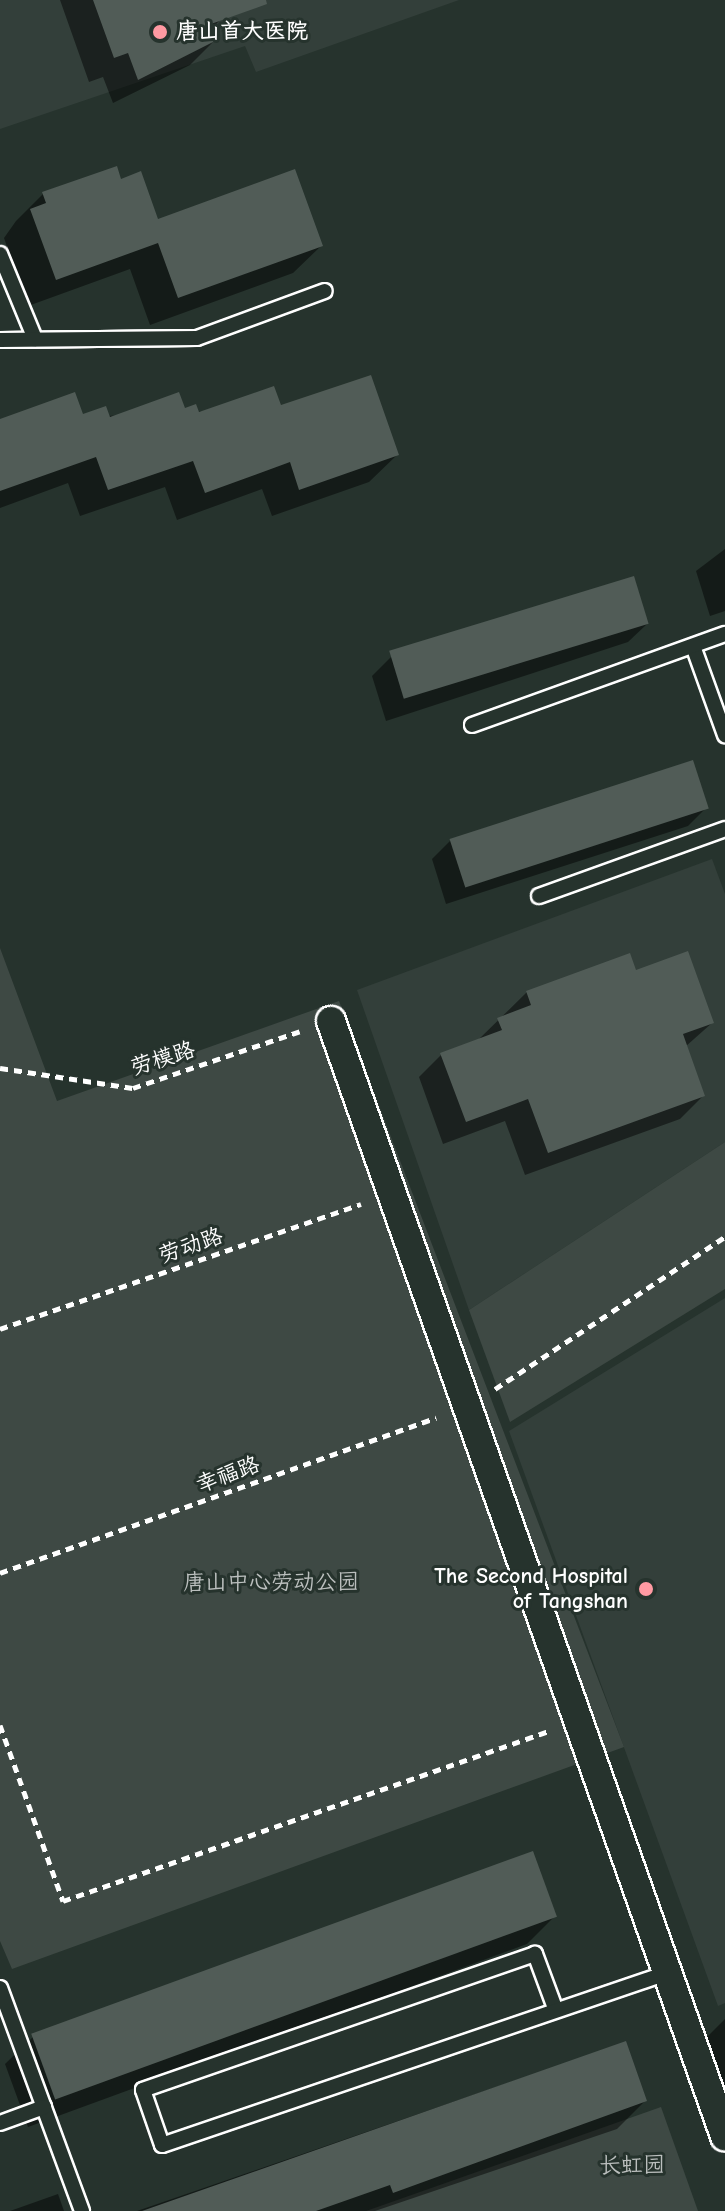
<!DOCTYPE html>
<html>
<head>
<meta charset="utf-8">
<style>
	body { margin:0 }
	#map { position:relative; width:725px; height:2211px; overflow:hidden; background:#26332d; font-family:"Comic Neue","LXGW WenKai TC",sans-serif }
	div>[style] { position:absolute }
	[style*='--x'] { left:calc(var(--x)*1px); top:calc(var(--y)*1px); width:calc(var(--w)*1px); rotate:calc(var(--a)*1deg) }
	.built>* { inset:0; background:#333f3a }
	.green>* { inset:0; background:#3e4944 }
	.shadow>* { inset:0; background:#0007 }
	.building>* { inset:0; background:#515c57; transform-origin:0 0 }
	.path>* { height:5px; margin-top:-2.5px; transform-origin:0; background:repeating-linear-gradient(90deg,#fff 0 8px,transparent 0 14px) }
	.roads { filter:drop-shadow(2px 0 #fff) drop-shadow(-2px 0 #fff) drop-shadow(0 2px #fff) drop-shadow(0 -2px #fff) }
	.service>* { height:14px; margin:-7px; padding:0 7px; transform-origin:7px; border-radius:7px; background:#26332d }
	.minor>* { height:28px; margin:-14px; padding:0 14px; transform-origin:14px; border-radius:14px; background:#26332d }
	.dots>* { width:22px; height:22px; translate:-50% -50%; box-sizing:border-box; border:4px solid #26332d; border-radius:50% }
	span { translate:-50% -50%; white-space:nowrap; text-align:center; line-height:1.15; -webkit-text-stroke:6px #26332d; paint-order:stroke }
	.poi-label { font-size:22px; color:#fff; font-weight:700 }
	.left { translate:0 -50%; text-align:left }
	.right { translate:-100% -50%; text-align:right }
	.street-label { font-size:22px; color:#fff }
	.park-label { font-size:22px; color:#bbbfbe }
</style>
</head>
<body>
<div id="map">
	<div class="built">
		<i style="clip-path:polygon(0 0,459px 0,256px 72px,245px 46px,0 129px)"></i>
		<i style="clip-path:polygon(712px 859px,725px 894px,725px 1142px,469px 1310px,357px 990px)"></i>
		<i style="clip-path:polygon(725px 1298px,725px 2003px,718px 2006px,509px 1431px)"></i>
	</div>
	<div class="green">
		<i style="clip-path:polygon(0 948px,57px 1101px,339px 1001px,624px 1747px,12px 1969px,0 1941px)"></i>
		<i style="clip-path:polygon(725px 1142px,725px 1289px,510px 1422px,469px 1310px)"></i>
		<i style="clip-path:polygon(661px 2107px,698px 2211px,366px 2211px)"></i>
	</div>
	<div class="shadow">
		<i style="clip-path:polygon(60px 0,215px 0,221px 19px,211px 29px,215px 40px,190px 65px,113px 103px,103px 77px,89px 82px)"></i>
		<i style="clip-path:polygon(120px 181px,157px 221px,321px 246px,293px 273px,150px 325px,130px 269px,28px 306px,4px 238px,16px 221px,43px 194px)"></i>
		<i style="clip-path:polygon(280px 408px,397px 455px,369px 482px,272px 516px,262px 489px,177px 520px,165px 487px,80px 516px,68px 483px,0 508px,0 421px)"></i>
		<i style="clip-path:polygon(725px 549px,725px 611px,710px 616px,696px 571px)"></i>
		<i style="clip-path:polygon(647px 624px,628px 642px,386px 721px,372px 676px,391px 657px)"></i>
		<i style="clip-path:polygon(707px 807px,688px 826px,446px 904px,432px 859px,451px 840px)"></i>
		<i style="clip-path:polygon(635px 973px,712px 1023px,685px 1047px,703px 1096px,680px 1119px,525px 1175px,505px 1121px,443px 1144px,419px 1077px,442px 1054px,476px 1042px,527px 992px)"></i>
		<i style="clip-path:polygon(555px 1916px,527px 1944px,28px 2127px,5px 2064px,33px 2037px)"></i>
		<i style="clip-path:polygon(725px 2019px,725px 2091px,706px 2038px)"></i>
		<i style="clip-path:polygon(624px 2043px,645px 2101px,617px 2129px,375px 2211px,137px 2211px)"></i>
		<i style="clip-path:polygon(58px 2194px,64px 2211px,10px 2211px)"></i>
	</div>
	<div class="building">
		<i style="clip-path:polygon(93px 0,266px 0,267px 4px,211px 24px,217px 40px,138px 80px,128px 53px,114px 58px)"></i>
		<i style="clip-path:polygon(117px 166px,121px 179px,141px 171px,158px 219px,295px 169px,323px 246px,178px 298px,158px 243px,56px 280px,30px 209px,46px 203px,42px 192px)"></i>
		<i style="clip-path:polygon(371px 375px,399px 455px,299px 490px,290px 462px,205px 493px,193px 461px,108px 490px,96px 457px,0 491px,0 419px,75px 392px,83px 414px,106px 406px,110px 417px,179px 392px,185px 408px,196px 404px,199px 412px,274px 386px,281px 405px)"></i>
		<i style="left:634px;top:576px;width:50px;height:256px;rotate:73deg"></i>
		<i style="left:693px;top:760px;width:51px;height:256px;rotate:72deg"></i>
		<i style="clip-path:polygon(688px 951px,714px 1023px,683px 1034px,705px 1096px,548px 1153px,528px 1099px,466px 1122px,440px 1053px,502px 1030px,497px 1018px,531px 1005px,526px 991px,630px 953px,636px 970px)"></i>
		<i style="left:533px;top:1851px;width:70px;height:534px;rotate:70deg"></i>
		<i style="clip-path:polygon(626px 2041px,647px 2101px,393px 2193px,390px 2185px,316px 2211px,142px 2211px)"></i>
	</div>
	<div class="path">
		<i style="--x:0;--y:1068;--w:134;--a:8.6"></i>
		<i style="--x:133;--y:1088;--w:176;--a:-18.8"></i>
		<i style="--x:0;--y:1329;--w:382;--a:-19.1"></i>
		<i style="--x:495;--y:1389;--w:276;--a:-33.5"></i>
		<i style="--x:0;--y:1573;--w:463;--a:-19.6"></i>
		<i style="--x:0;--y:1725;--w:187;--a:70.3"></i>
		<i style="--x:63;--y:1901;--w:515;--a:-19.28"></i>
	</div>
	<div class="roads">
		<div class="service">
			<i style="--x:0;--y:254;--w:92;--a:67.6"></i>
			<i style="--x:0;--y:340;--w:197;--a:-0.6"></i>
			<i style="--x:197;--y:338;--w:136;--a:-20.2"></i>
			<i style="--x:693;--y:646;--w:95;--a:70.2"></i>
			<i style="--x:472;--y:725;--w:269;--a:-19.8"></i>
			<i style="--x:539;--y:896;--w:198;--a:-19.8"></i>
			<i style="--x:0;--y:1988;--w:238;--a:69.8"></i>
			<i style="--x:555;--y:2008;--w:58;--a:-110.3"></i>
			<i style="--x:535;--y:1954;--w:415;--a:160.9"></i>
			<i style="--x:143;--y:2090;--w:58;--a:70.9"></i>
			<i style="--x:162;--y:2145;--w:533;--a:-18.81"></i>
			<i style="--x:0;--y:2123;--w:47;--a:-20"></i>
		</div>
		<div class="minor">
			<i style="--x:331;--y:1021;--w:1183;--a:70.54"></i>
		</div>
	</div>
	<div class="dots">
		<i style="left:160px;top:32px;background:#ff9aa2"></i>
		<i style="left:646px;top:1589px;background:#ff9aa2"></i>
	</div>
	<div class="poi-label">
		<span class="left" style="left:176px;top:32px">唐山首大医院</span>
		<span class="right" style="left:628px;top:1589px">The Second Hospital<br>of Tangshan</span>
	</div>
	<div class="street-label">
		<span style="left:163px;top:1059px;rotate:-17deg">劳模路</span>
		<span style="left:191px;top:1246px;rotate:-19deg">劳动路</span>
		<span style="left:228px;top:1475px;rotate:-20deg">幸福路</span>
	</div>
	<div class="park-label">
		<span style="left:271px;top:1583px">唐山中心劳动公园</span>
		<span style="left:632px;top:2166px">长虹园</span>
	</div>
</div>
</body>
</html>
